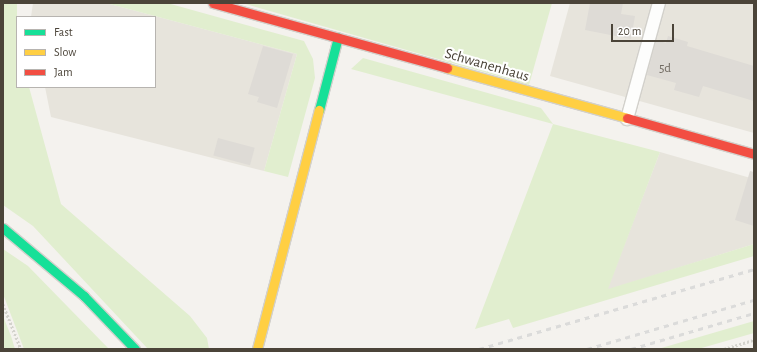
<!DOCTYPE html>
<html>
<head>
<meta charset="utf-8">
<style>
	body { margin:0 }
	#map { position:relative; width:757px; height:352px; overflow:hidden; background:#f4f2ee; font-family:"Alegreya Sans",sans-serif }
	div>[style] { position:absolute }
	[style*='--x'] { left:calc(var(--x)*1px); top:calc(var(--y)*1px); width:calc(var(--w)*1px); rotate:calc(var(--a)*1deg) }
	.residential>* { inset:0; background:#e7e4dc }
	.green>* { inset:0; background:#e1eecf }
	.building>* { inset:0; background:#dedbd6; transform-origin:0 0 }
	.path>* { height:2.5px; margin-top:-1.25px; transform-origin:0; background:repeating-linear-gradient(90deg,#d3d2cc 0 2px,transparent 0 4px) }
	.roads { filter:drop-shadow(1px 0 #d2d0cb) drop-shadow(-1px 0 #d2d0cb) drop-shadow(0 1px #d2d0cb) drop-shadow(0 -1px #d2d0cb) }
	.lane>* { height:12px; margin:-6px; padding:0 6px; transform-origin:6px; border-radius:6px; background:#fdfdfc }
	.fast>* { height:9px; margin:-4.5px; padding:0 4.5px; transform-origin:4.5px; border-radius:4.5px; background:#16e098 }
	.slow>* { height:9px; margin:-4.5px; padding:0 4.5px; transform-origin:4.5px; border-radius:4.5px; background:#ffcf43 }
	.jam>* { height:9px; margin:-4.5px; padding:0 4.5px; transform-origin:4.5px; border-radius:4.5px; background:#f24e42 }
	.rail>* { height:3px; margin-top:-1.5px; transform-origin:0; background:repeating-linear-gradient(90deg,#dbdbda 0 5px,transparent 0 10px) }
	span { translate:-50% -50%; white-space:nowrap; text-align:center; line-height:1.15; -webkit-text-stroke:4px #fff; paint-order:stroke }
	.number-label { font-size:13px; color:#706a61 }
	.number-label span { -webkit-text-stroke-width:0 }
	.street-label { font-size:15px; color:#4b4439 }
	.frame { position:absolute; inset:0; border:4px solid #4b4439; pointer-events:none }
	.legend { position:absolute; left:16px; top:16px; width:140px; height:72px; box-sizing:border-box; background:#fff; border:1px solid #b7b4b0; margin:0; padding:5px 7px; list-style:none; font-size:12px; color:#4b4439 }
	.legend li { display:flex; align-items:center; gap:8px; height:20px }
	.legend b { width:20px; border:1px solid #b7b4b0 }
	.scale { position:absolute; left:611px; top:24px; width:63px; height:18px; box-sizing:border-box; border:2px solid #4b4439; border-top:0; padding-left:5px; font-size:12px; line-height:14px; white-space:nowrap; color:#4b4439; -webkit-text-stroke:3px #fff; paint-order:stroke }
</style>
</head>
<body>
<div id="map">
	<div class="residential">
		<i style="clip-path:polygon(33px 3px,106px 3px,297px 54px,264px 171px,51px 117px,45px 87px,155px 87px,155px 17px,31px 17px)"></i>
		<i style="clip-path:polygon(570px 3px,754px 3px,754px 133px,550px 76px)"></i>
		<i style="clip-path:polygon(660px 152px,754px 179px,754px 244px,607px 290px)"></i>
	</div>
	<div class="green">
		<i style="clip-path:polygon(3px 3px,17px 3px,17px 87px,29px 87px,61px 204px,190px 316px,207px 338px,209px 349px,148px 349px,33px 226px,3px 205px)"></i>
		<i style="clip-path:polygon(106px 3px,167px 3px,304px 41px,313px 59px,315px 78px,288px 177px,264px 171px,297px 54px)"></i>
		<i style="clip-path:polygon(242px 3px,552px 3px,529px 85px)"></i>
		<i style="clip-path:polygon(363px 58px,541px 108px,553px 124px,660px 152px,608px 289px,754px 244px,754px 256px,513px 328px,509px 319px,475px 329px,553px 124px,351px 69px)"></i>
		<i style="clip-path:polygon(3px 249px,28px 266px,109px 349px,24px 349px,3px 294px)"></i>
		<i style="clip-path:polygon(3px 316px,11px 336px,15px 349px,3px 349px)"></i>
		<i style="clip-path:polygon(754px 321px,754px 333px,698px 349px,658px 349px)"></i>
	</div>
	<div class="building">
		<i style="clip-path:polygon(590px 3px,623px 3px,621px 14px,635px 16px,631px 39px,585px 30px)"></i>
		<i style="clip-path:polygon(668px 36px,688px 42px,687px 46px,754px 66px,754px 101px,703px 86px,699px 97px,674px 90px,676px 83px,647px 75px,656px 40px,666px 43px)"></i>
		<i style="clip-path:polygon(263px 46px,293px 54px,277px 108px,257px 102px,259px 97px,248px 94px)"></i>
		<i style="left:218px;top:138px;width:38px;height:18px;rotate:15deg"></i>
		<i style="clip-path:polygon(750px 171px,754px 172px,754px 226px,735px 220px)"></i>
	</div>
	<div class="path">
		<i style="--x:3;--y:304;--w:48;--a:68.2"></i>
		<i style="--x:724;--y:349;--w:31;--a:-17"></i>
	</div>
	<div class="roads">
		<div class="lane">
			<i style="--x:627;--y:119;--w:120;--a:-74.6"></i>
		</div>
		<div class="fast">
			<i style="--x:319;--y:110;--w:75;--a:-75.4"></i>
			<i style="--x:3;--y:228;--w:106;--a:40"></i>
			<i style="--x:84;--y:296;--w:74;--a:46.1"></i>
		</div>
		<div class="slow">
			<i style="--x:447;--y:68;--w:187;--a:15.5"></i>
			<i style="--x:257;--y:349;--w:247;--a:-75.5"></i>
		</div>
		<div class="jam">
			<i style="--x:213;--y:3;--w:243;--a:15.5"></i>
			<i style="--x:627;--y:118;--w:132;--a:15.8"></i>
		</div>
	</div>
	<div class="rail">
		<i style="--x:479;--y:349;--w:286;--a:-16.2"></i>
		<i style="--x:587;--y:349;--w:174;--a:-16.4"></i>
		<i style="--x:631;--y:349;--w:128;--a:-16.3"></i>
	</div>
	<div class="number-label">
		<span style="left:665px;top:69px">5d</span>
	</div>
	<div class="street-label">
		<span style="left:487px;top:65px;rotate:16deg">Schwanenhaus</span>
	</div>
	<div class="frame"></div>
	<ul class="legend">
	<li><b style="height:5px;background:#16e098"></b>Fast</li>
	<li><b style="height:5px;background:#ffcf43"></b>Slow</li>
	<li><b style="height:5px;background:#f24e42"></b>Jam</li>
	</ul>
	<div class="scale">20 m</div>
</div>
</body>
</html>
